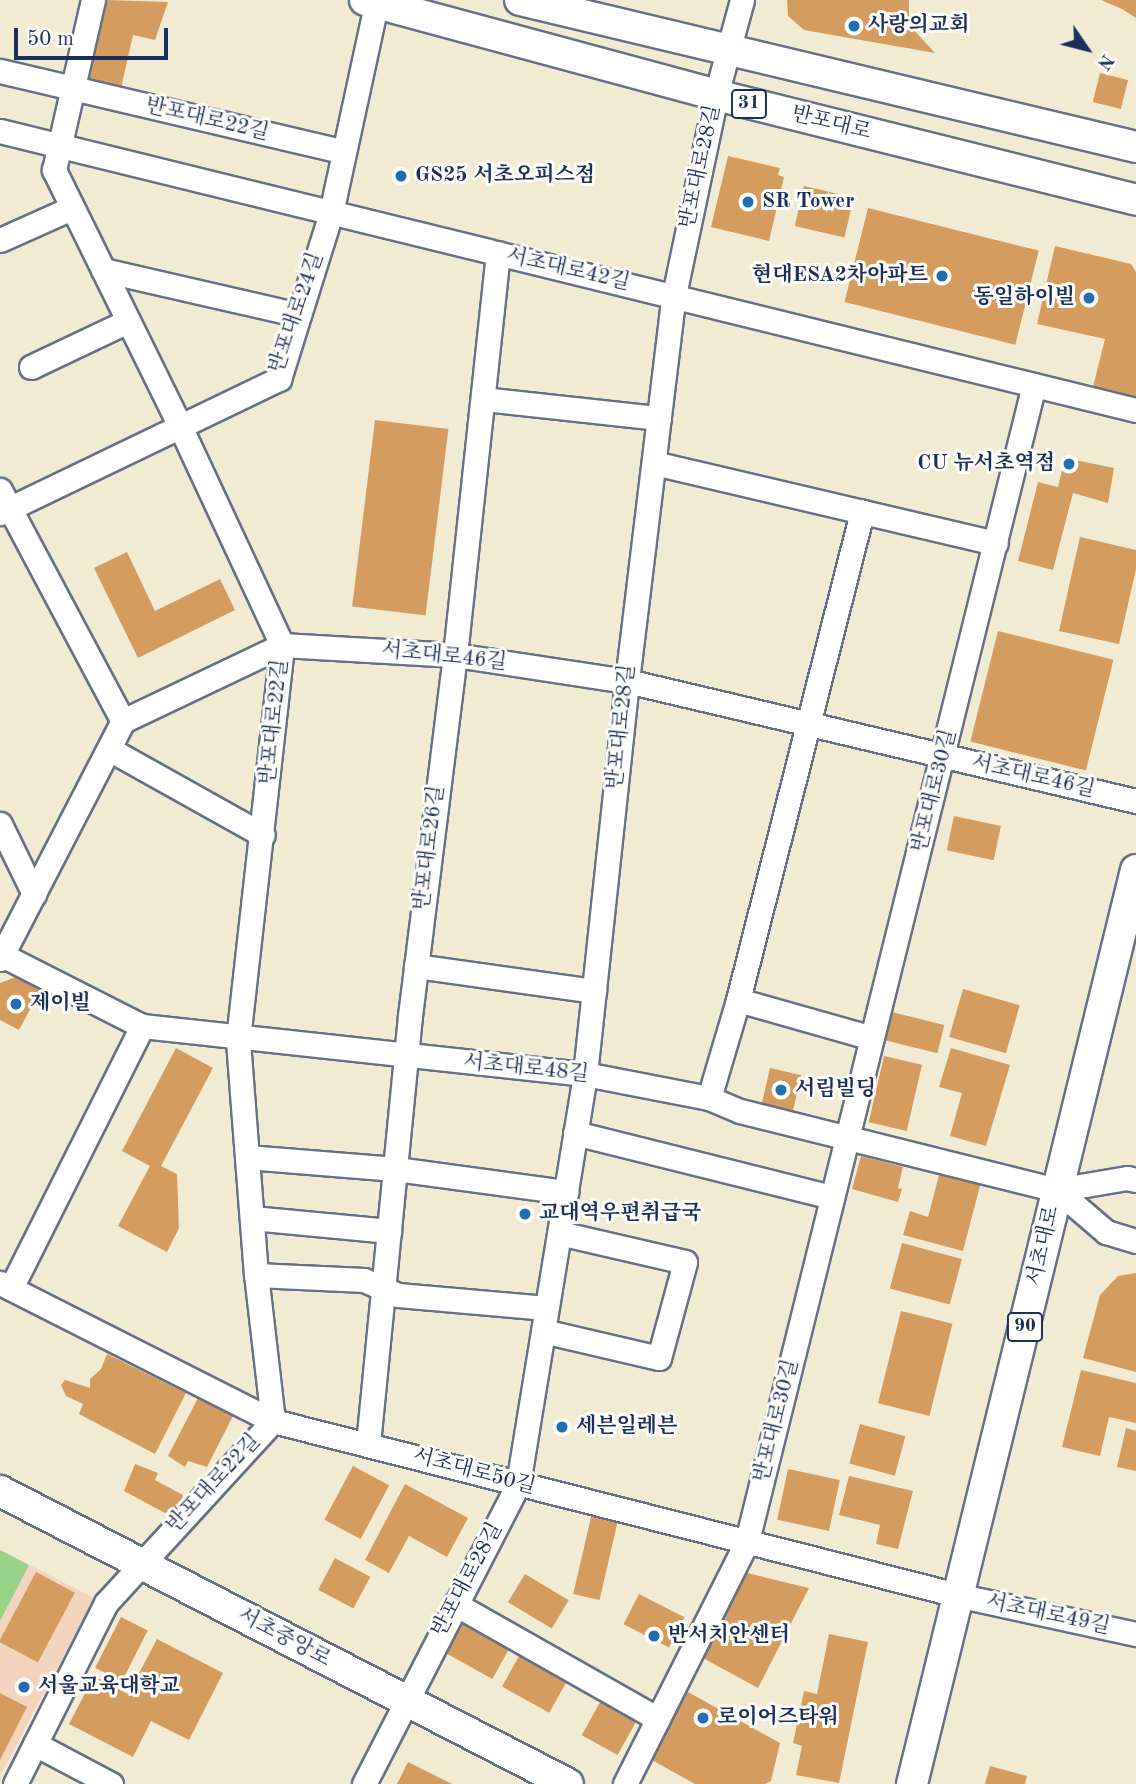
<!DOCTYPE html>
<html>
<head>
<meta charset="utf-8">
<style>
	body { margin:0 }
	#map { position:relative; width:1136px; height:1784px; overflow:hidden; background:#f2ebd4; font-family:"Old Standard TT","Noto Serif KR",serif }
	div>[style] { position:absolute }
	[style*='--x'] { left:calc(var(--x)*1px); top:calc(var(--y)*1px); width:calc(var(--w)*1px); rotate:calc(var(--a)*1deg) }
	.built>* { inset:0; background:#f3d4be }
	.green>* { inset:0; background:#97d388 }
	.building>* { inset:0; background:#d49d5f; transform-origin:0 0 }
	.roads { filter:drop-shadow(2px 0 #667187) drop-shadow(-2px 0 #667187) drop-shadow(0 2px #667187) drop-shadow(0 -2px #667187) }
	.minor>* { height:23px; margin:-11.5px; padding:0 11.5px; transform-origin:11.5px; border-radius:11.5px; background:#fff }
	.major>* { height:30px; margin:-15px; padding:0 15px; transform-origin:15px; border-radius:15px; background:#fff }
	.dots>* { width:19px; height:19px; translate:-50% -50%; box-sizing:border-box; border:4px solid #fdfcf7; border-radius:50% }
	span { translate:-50% -50%; white-space:nowrap; text-align:center; line-height:1.15; -webkit-text-stroke:6px #fdfcf7; paint-order:stroke }
	.shield-label span { padding:2px 5px; background:#fdfcf7; border:2px solid; border-radius:5px; -webkit-text-stroke-width:0 }
	.shield-label { font-size:19px; color:#1b2f5e; font-weight:700 }
	.poi-label { font-size:21px; color:#1b2f5e; font-weight:700 }
	.left { translate:0 -50%; text-align:left }
	.right { translate:-100% -50%; text-align:right }
	.street-label { font-size:21px; color:#1b2f5e }
	.north { position:absolute; left:1052px; top:14px; width:70px; height:70px; -webkit-text-stroke:5px #fdfcf7; paint-order:stroke; rotate:125deg; font-size:19px; font-weight:700; line-height:28px; text-align:center; color:#1b2f5e }
	.north::after { content:''; display:block; margin:auto; width:24px; height:32px; background:#1b2f5e; clip-path:polygon(50% 0,100% 100%,50% 72%,0 100%) }
	.scale { position:absolute; left:14px; top:28px; width:154px; height:32px; box-sizing:border-box; border:4px solid #1b2f5e; border-top:0; padding-left:9px; font-size:21px; line-height:24px; white-space:nowrap; color:#1b2f5e; -webkit-text-stroke:5px #fdfcf7; paint-order:stroke }
</style>
</head>
<body>
<div id="map">
	<div class="built">
		<i style="clip-path:polygon(0 1550px,94px 1598px,0 1776px)"></i>
	</div>
	<div class="green">
		<i style="clip-path:polygon(0 1550px,29px 1565px,0 1621px)"></i>
	</div>
	<div class="building">
		<i style="clip-path:polygon(105px 0,168px 2px,155px 40px,133px 35px,121px 88px,87px 81px)"></i>
		<i style="clip-path:polygon(787px 0,909px 0,909px 16px,914px 30px,935px 53px,804px 30px,788px 16px)"></i>
		<i style="clip-path:polygon(1101px 0,1136px 0,1136px 18px,1122px 9px)"></i>
		<i style="left:1100px;top:73px;width:29px;height:30px;rotate:14deg"></i>
		<i style="clip-path:polygon(728px 156px,780px 168px,778px 175px,784px 177px,769px 241px,711px 227px)"></i>
		<i style="left:804px;top:186px;width:51px;height:41px;rotate:13deg"></i>
		<i style="left:868px;top:208px;width:176px;height:97px;rotate:14deg"></i>
		<i style="clip-path:polygon(1055px 246px,1131px 264px,1136px 272px,1136px 397px,1093px 387px,1105px 339px,1037px 324px)"></i>
		<i style="left:375px;top:420px;width:74px;height:188px;rotate:7deg"></i>
		<i style="clip-path:polygon(1065px 458px,1114px 468px,1108px 503px,1073px 493px,1053px 570px,1018px 561px,1038px 482px,1058px 487px)"></i>
		<i style="clip-path:polygon(1080px 537px,1136px 550px,1136px 569px,1119px 644px,1059px 631px)"></i>
		<i style="clip-path:polygon(127px 552px,155px 611px,220px 579px,235px 610px,138px 658px,94px 568px)"></i>
		<i style="left:998px;top:631px;width:119px;height:114px;rotate:14deg"></i>
		<i style="left:954px;top:816px;width:48px;height:35px;rotate:12deg"></i>
		<i style="clip-path:polygon(16px 977px,41px 989px,19px 1030px,0 1020px,0 983px)"></i>
		<i style="left:963px;top:989px;width:59px;height:50px;rotate:16deg"></i>
		<i style="left:892px;top:1012px;width:54px;height:29px;rotate:14deg"></i>
		<i style="clip-path:polygon(176px 1048px,213px 1068px,161px 1166px,177px 1174px,179px 1228px,167px 1252px,118px 1226px,150px 1166px,122px 1151px)"></i>
		<i style="clip-path:polygon(951px 1048px,1010px 1065px,986px 1146px,950px 1136px,962px 1093px,939px 1087px)"></i>
		<i style="left:884px;top:1056px;width:39px;height:68px;rotate:13deg"></i>
		<i style="left:770px;top:1068px;width:32px;height:38px;rotate:13deg"></i>
		<i style="clip-path:polygon(861px 1156px,903px 1167px,898px 1188px,902px 1189px,898px 1202px,852px 1189px)"></i>
		<i style="clip-path:polygon(940px 1171px,981px 1182px,963px 1251px,903px 1235px,910px 1211px,928px 1217px)"></i>
		<i style="left:902px;top:1243px;width:62px;height:47px;rotate:15deg"></i>
		<i style="clip-path:polygon(1136px 1273px,1136px 1372px,1083px 1358px,1100px 1295px,1118px 1276px)"></i>
		<i style="left:901px;top:1311px;width:53px;height:95px;rotate:14deg"></i>
		<i style="clip-path:polygon(107px 1354px,186px 1393px,155px 1454px,79px 1414px,83px 1404px,66px 1396px,61px 1385px,65px 1380px,90px 1388px,90px 1379px,101px 1369px)"></i>
		<i style="clip-path:polygon(1081px 1370px,1136px 1383px,1136px 1423px,1109px 1417px,1100px 1456px,1062px 1447px)"></i>
		<i style="clip-path:polygon(200px 1394px,234px 1414px,207px 1467px,188px 1461px,185px 1467px,168px 1456px)"></i>
		<i style="left:860px;top:1424px;width:47px;height:41px;rotate:15deg"></i>
		<i style="clip-path:polygon(1126px 1428px,1136px 1431px,1136px 1471px,1117px 1467px)"></i>
		<i style="clip-path:polygon(135px 1464px,158px 1473px,155px 1480px,183px 1495px,180px 1506px,165px 1513px,124px 1491px)"></i>
		<i style="left:353px;top:1466px;width:41px;height:61px;rotate:28deg"></i>
		<i style="left:788px;top:1469px;width:53px;height:52px;rotate:12deg"></i>
		<i style="clip-path:polygon(849px 1476px,913px 1491px,898px 1549px,876px 1544px,880px 1525px,839px 1515px)"></i>
		<i style="clip-path:polygon(405px 1484px,468px 1518px,447px 1557px,409px 1536px,389px 1573px,365px 1560px)"></i>
		<i style="left:591px;top:1517px;width:27px;height:79px;rotate:13deg"></i>
		<i style="left:335px;top:1558px;width:40px;height:36px;rotate:28deg"></i>
		<i style="left:36px;top:1572px;width:44px;height:79px;rotate:28deg"></i>
		<i style="clip-path:polygon(747px 1573px,809px 1588px,758px 1688px,701px 1657px)"></i>
		<i style="left:525px;top:1574px;width:51px;height:33px;rotate:31deg"></i>
		<i style="left:639px;top:1594px;width:51px;height:34px;rotate:27deg"></i>
		<i style="left:121px;top:1617px;width:30px;height:57px;rotate:27deg"></i>
		<i style="left:464px;top:1621px;width:53px;height:37px;rotate:29deg"></i>
		<i style="clip-path:polygon(829px 1634px,868px 1642px,839px 1783px,796px 1775px,802px 1746px,793px 1743px,804px 1691px,817px 1694px)"></i>
		<i style="clip-path:polygon(157px 1639px,223px 1673px,189px 1740px,151px 1721px,133px 1757px,69px 1724px,94px 1676px,128px 1694px)"></i>
		<i style="left:519px;top:1656px;width:54px;height:35px;rotate:29deg"></i>
		<i style="clip-path:polygon(688px 1692px,780px 1743px,771px 1781px,765px 1784px,695px 1784px,650px 1759px)"></i>
		<i style="clip-path:polygon(0 1693px,27px 1707px,0 1760px)"></i>
		<i style="left:604px;top:1695px;width:41px;height:46px;rotate:29deg"></i>
		<i style="clip-path:polygon(408px 1762px,452px 1784px,397px 1784px)"></i>
		<i style="clip-path:polygon(990px 1766px,1027px 1776px,1025px 1784px,985px 1784px)"></i>
	</div>
	<div class="roads">
		<div class="minor">
			<i style="--x:0;--y:71;--w:353;--a:13.2"></i>
			<i style="--x:0;--y:131;--w:1170;--a:13.8"></i>
			<i style="--x:0;--y:240;--w:79;--a:-24"></i>
			<i style="--x:103;--y:270;--w:201;--a:12.9"></i>
			<i style="--x:31;--y:367;--w:107;--a:-25.4"></i>
			<i style="--x:483;--y:399;--w:177;--a:6.2"></i>
			<i style="--x:654;--y:463;--w:351;--a:13.2"></i>
			<i style="--x:0;--y:490;--w:262;--a:62"></i>
			<i style="--x:0;--y:513;--w:310;--a:-25.7"></i>
			<i style="--x:279;--y:379;--w:174;--a:-72.6"></i>
			<i style="--x:331;--y:213;--w:218;--a:-77.8"></i>
			<i style="--x:109;--y:749;--w:176;--a:29.2"></i>
			<i style="--x:0;--y:824;--w:78;--a:64.1"></i>
			<i style="--x:0;--y:954;--w:159;--a:26.9"></i>
			<i style="--x:142;--y:1026;--w:446;--a:6.2"></i>
			<i style="--x:585;--y:1074;--w:126;--a:11"></i>
			<i style="--x:709;--y:1098;--w:34;--a:23"></i>
			<i style="--x:740;--y:1111;--w:327;--a:14"></i>
			<i style="--x:1057;--y:1190;--w:71;--a:-9.7"></i>
			<i style="--x:1127;--y:1178;--w:9;--a:13"></i>
			<i style="--x:0;--y:959;--w:268;--a:-62.7"></i>
			<i style="--x:123;--y:721;--w:176;--a:-25.5"></i>
			<i style="--x:282;--y:645;--w:173;--a:3.3"></i>
			<i style="--x:455;--y:655;--w:174;--a:8.6"></i>
			<i style="--x:627;--y:681;--w:523;--a:13.27"></i>
			<i style="--x:416;--y:966;--w:180;--a:8"></i>
			<i style="--x:738;--y:1000;--w:139;--a:15.8"></i>
			<i style="--x:709;--y:1098;--w:102;--a:-73.5"></i>
			<i style="--x:738;--y:1000;--w:504;--a:-75.74"></i>
			<i style="--x:575;--y:1133;--w:265;--a:14"></i>
			<i style="--x:247;--y:1157;--w:149;--a:4.6"></i>
			<i style="--x:396;--y:1169;--w:172;--a:7.7"></i>
			<i style="--x:1057;--y:1190;--w:65;--a:40.6"></i>
			<i style="--x:1106;--y:1232;--w:31;--a:17"></i>
			<i style="--x:252;--y:1218;--w:138;--a:5.4"></i>
			<i style="--x:256;--y:1275;--w:108;--a:2.7"></i>
			<i style="--x:364;--y:1280;--w:37;--a:24"></i>
			<i style="--x:398;--y:1295;--w:149;--a:5"></i>
			<i style="--x:0;--y:1283;--w:306;--a:26.8"></i>
			<i style="--x:273;--y:1421;--w:710;--a:14.27"></i>
			<i style="--x:961;--y:1596;--w:179;--a:12.3"></i>
			<i style="--x:11;--y:1288;--w:293;--a:-63.4"></i>
			<i style="--x:543;--y:1331;--w:119;--a:13.1"></i>
			<i style="--x:659;--y:1358;--w:99;--a:-74.8"></i>
			<i style="--x:685;--y:1262;--w:129;--a:-167"></i>
			<i style="--x:368;--y:1444;--w:430;--a:-84.4"></i>
			<i style="--x:410;--y:1016;--w:364;--a:-82.9"></i>
			<i style="--x:455;--y:655;--w:404;--a:-83.9"></i>
			<i style="--x:455;--y:1604;--w:233;--a:29.5"></i>
			<i style="--x:35;--y:1744;--w:86;--a:27.8"></i>
			<i style="--x:15;--y:1784;--w:203;--a:-63.3"></i>
			<i style="--x:106;--y:1603;--w:247;--a:-47.5"></i>
			<i style="--x:273;--y:1421;--w:147;--a:-96.6"></i>
			<i style="--x:256;--y:1275;--w:237;--a:-94.4"></i>
			<i style="--x:238;--y:1039;--w:396;--a:-83.6"></i>
			<i style="--x:282;--y:645;--w:239;--a:-115"></i>
			<i style="--x:181;--y:428;--w:288;--a:-116.2"></i>
			<i style="--x:54;--y:170;--w:174;--a:-77.1"></i>
			<i style="--x:364;--y:1784;--w:337;--a:-62.8"></i>
			<i style="--x:518;--y:1484;--w:415;--a:-80.7"></i>
			<i style="--x:585;--y:1074;--w:395;--a:-83.9"></i>
			<i style="--x:627;--y:681;--w:389;--a:-83.1"></i>
			<i style="--x:674;--y:295;--w:204;--a:-78.1"></i>
			<i style="--x:716;--y:95;--w:98;--a:-74.7"></i>
			<i style="--x:625;--y:1784;--w:272;--a:-63.3"></i>
			<i style="--x:747;--y:1541;--w:1191;--a:-76.06"></i>
		</div>
		<div class="major">
			<i style="--x:365;--y:0;--w:364;--a:15.1"></i>
			<i style="--x:716;--y:95;--w:433;--a:14"></i>
			<i style="--x:520;--y:0;--w:633;--a:13.42"></i>
			<i style="--x:0;--y:1491;--w:639;--a:27.29"></i>
			<i style="--x:912;--y:1784;--w:941;--a:-76.23"></i>
		</div>
	</div>
	<div class="dots">
		<i style="left:854px;top:26px;background:#1f6fb2"></i>
		<i style="left:401px;top:176px;background:#1f6fb2"></i>
		<i style="left:748px;top:202px;background:#1f6fb2"></i>
		<i style="left:942px;top:276px;background:#1f6fb2"></i>
		<i style="left:1089px;top:298px;background:#1f6fb2"></i>
		<i style="left:1069px;top:464px;background:#1f6fb2"></i>
		<i style="left:16px;top:1004px;background:#1f6fb2"></i>
		<i style="left:781px;top:1090px;background:#1f6fb2"></i>
		<i style="left:525px;top:1214px;background:#1f6fb2"></i>
		<i style="left:562px;top:1427px;background:#1f6fb2"></i>
		<i style="left:654px;top:1636px;background:#1f6fb2"></i>
		<i style="left:24px;top:1687px;background:#1f6fb2"></i>
		<i style="left:703px;top:1718px;background:#1f6fb2"></i>
	</div>
	<div class="shield-label">
		<span style="left:749px;top:104px">31</span>
		<span style="left:1025px;top:1327px">90</span>
	</div>
	<div class="poi-label">
		<span class="left" style="left:868px;top:26px">사랑의교회</span>
		<span class="left" style="left:415px;top:176px">GS25 서초오피스점</span>
		<span class="left" style="left:762px;top:202px">SR Tower</span>
		<span class="right" style="left:928px;top:276px">현대ESA2차아파트</span>
		<span class="right" style="left:1075px;top:298px">동일하이빌</span>
		<span class="right" style="left:1055px;top:464px">CU 뉴서초역점</span>
		<span class="left" style="left:30px;top:1004px">제이빌</span>
		<span class="left" style="left:795px;top:1090px">서림빌딩</span>
		<span class="left" style="left:539px;top:1214px">교대역우편취급국</span>
		<span class="left" style="left:576px;top:1427px">세븐일레븐</span>
		<span class="left" style="left:668px;top:1636px">반서치안센터</span>
		<span class="left" style="left:38px;top:1687px">서울교육대학교</span>
		<span class="left" style="left:717px;top:1718px">로이어즈타워</span>
	</div>
	<div class="street-label">
		<span style="left:207px;top:120px;rotate:13deg">반포대로22길</span>
		<span style="left:831px;top:124px;rotate:14deg">반포대로</span>
		<span style="left:701px;top:167px;rotate:-78deg">반포대로28길</span>
		<span style="left:568px;top:270px;rotate:13deg">서초대로42길</span>
		<span style="left:297px;top:313px;rotate:-71deg">반포대로24길</span>
		<span style="left:444px;top:657px;rotate:6deg">서초대로46길</span>
		<span style="left:275px;top:722px;rotate:-84deg">반포대로22길</span>
		<span style="left:622px;top:727px;rotate:-84deg">반포대로28길</span>
		<span style="left:1033px;top:777px;rotate:13deg">서초대로46길</span>
		<span style="left:935px;top:791px;rotate:-76deg">반포대로30길</span>
		<span style="left:430px;top:848px;rotate:-83deg">반포대로26길</span>
		<span style="left:526px;top:1069px;rotate:6deg">서초대로48길</span>
		<span style="left:1044px;top:1246px;rotate:-77deg">서초대로</span>
		<span style="left:777px;top:1421px;rotate:-76deg">반포대로30길</span>
		<span style="left:474px;top:1472px;rotate:15deg">서초대로50길</span>
		<span style="left:214px;top:1484px;rotate:-47deg">반포대로22길</span>
		<span style="left:468px;top:1580px;rotate:-62deg">반포대로28길</span>
		<span style="left:1048px;top:1615px;rotate:12deg">서초대로49길</span>
		<span style="left:284px;top:1638px;rotate:28deg">서초중앙로</span>
	</div>
	<div class="north">N</div>
	<div class="scale">50 m</div>
</div>
</body>
</html>
